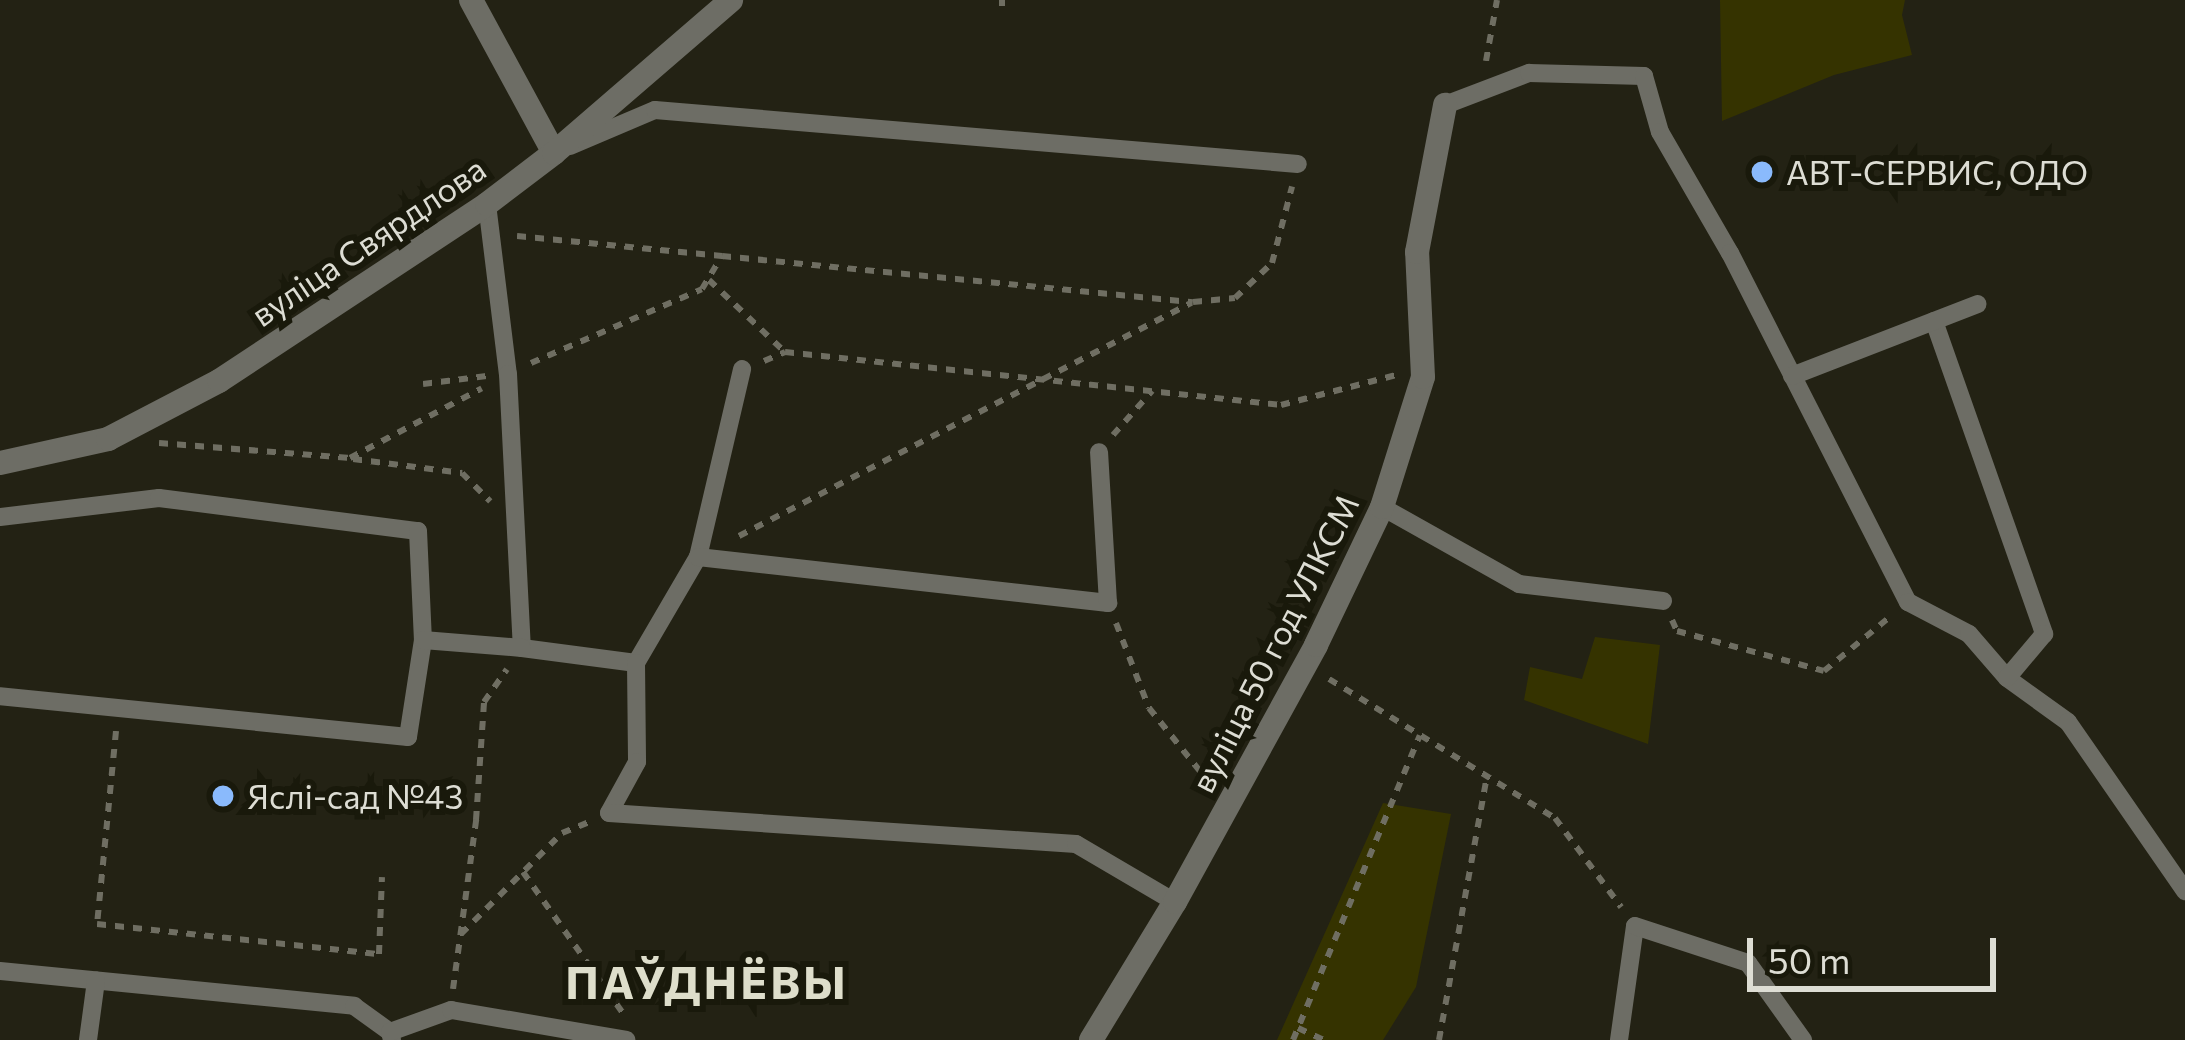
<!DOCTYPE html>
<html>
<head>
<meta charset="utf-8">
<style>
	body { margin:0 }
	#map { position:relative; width:2185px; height:1040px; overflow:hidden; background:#232214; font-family:Commissioner,sans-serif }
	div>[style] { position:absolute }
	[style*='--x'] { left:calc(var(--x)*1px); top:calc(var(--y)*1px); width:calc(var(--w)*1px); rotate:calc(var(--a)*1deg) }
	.green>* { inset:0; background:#353300 }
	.path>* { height:6px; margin-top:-3px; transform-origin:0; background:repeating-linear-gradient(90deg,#6f6e62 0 9px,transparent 0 18px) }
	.service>* { height:18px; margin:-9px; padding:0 9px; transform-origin:9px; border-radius:9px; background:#6d6d65 }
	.minor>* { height:24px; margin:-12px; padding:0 12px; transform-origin:12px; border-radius:12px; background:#6d6d65 }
	.dots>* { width:33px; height:33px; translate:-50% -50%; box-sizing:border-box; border:6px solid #19190b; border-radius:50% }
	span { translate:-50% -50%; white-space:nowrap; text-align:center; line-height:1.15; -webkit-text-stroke:12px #19190b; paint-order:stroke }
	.poi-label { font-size:33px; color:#ddddd4 }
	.left { translate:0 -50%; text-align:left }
	.street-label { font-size:33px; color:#ddddd4 }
	.district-label { font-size:45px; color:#dedecb; font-weight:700; letter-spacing:3px }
	.scale { position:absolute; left:1747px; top:938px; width:249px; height:54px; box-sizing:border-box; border:6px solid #ddddd4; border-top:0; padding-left:15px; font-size:36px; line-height:42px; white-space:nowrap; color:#ddddd4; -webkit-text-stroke:9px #19190b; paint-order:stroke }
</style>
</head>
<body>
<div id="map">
	<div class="green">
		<i style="clip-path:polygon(1720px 0,1905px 0,1902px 15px,1912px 55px,1834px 75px,1722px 121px)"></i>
		<i style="clip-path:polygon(1595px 637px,1660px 645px,1648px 744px,1524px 700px,1530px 667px,1582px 679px)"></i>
		<i style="clip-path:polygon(1383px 803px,1451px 814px,1416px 987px,1383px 1040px,1277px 1040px)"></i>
	</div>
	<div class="path">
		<i style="--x:1002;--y:6;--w:6;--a:-90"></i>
		<i style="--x:1486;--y:61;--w:62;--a:-79.8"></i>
		<i style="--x:517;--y:236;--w:206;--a:5.6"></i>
		<i style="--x:709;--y:280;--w:105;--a:43.5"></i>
		<i style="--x:764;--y:361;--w:23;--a:-23"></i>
		<i style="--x:785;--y:352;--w:499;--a:6.1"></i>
		<i style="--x:1281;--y:405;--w:119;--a:-14.6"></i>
		<i style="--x:531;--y:363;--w:186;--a:-23.4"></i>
		<i style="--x:702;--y:289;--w:39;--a:-59"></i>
		<i style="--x:722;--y:256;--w:473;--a:5.6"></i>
		<i style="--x:1193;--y:302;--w:42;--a:-5.4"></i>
		<i style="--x:1235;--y:298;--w:51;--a:-43.4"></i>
		<i style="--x:1272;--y:263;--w:79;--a:-75.3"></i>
		<i style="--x:423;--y:384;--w:64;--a:-7.1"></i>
		<i style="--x:1113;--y:435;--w:59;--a:-48.4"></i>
		<i style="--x:159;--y:443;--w:192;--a:4.5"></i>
		<i style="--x:350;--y:458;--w:149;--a:-27.9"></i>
		<i style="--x:353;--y:459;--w:110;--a:7.3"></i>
		<i style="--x:462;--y:473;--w:40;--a:45"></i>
		<i style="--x:739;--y:536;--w:509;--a:-27.27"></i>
		<i style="--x:1672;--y:620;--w:12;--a:66"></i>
		<i style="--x:1677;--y:631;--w:152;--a:15.2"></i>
		<i style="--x:1824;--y:671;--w:87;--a:-39.4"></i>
		<i style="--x:1116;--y:623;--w:91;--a:68.8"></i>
		<i style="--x:1149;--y:708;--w:94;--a:51.1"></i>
		<i style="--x:1329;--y:679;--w:265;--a:31.6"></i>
		<i style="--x:1555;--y:818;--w:111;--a:53.4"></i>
		<i style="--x:116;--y:731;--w:194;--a:95.6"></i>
		<i style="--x:97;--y:924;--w:284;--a:6.1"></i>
		<i style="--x:379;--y:954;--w:77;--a:-87.8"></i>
		<i style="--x:523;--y:872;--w:173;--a:54.7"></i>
		<i style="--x:461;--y:934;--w:143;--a:-45"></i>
		<i style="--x:562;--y:833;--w:29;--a:-22"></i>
		<i style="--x:453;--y:989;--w:171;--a:-82.2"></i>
		<i style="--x:476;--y:820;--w:118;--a:-86.1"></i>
		<i style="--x:484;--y:702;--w:40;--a:-55.1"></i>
		<i style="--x:1298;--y:1028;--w:29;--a:25"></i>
		<i style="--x:1293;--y:1040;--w:330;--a:-67.4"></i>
		<i style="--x:1439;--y:1040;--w:268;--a:-79.7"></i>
	</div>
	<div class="service">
		<i style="--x:1445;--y:105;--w:90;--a:-20.9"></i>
		<i style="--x:1529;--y:73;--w:115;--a:1.5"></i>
		<i style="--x:1644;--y:76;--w:58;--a:74.1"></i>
		<i style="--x:1660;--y:132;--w:140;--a:60"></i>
		<i style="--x:1730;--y:253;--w:392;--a:63"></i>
		<i style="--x:1908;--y:602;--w:69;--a:27.7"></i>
		<i style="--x:1969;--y:634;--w:58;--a:49.2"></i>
		<i style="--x:2007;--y:678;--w:75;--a:35.8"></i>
		<i style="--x:2068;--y:722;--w:206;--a:55.3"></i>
		<i style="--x:570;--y:146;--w:92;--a:-23"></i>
		<i style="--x:655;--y:110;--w:645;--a:4.8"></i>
		<i style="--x:487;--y:204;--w:171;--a:83"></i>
		<i style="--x:508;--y:374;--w:274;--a:87.1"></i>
		<i style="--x:522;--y:648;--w:115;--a:7.5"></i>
		<i style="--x:636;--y:663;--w:123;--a:-59.7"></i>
		<i style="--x:698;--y:557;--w:193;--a:-76.8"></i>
		<i style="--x:1934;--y:321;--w:332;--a:70.6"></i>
		<i style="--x:2044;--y:634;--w:57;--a:130.1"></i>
		<i style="--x:1792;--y:376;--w:199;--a:-21.2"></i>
		<i style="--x:1382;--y:507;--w:157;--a:29.3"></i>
		<i style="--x:1519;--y:584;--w:145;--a:6.7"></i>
		<i style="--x:0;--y:517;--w:160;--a:-6.8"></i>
		<i style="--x:159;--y:498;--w:261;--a:7.3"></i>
		<i style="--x:418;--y:531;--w:109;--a:87.4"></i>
		<i style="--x:423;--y:640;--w:98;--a:98.8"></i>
		<i style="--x:408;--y:737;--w:410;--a:-174.3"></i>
		<i style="--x:698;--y:557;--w:413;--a:6.4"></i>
		<i style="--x:1108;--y:603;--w:151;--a:-93.4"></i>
		<i style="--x:423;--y:640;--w:99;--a:4.6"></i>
		<i style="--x:636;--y:663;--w:99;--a:89.4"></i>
		<i style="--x:637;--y:762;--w:58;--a:118.8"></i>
		<i style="--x:609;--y:813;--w:468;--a:3.8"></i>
		<i style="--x:1076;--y:844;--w:115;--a:30.4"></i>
		<i style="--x:0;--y:971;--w:356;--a:5.6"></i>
		<i style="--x:354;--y:1006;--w:44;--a:35.8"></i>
		<i style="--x:390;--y:1032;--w:8;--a:76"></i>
		<i style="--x:390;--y:1032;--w:65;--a:-19.8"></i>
		<i style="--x:451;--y:1010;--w:178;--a:9.7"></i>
		<i style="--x:88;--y:1040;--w:60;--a:-82.3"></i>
		<i style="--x:1619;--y:1040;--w:115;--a:-82"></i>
		<i style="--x:1635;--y:926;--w:119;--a:18.1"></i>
		<i style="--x:1748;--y:963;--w:95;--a:54.5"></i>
	</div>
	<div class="minor">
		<i style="--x:471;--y:0;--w:174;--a:61.5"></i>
		<i style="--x:0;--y:463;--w:111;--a:-12.5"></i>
		<i style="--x:108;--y:439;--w:125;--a:-27.6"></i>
		<i style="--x:219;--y:381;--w:321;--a:-33.4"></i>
		<i style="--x:487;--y:204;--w:84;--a:-37.3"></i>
		<i style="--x:554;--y:153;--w:234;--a:-40.8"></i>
		<i style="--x:1091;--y:1040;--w:162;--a:-58.7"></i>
		<i style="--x:1175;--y:902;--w:293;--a:-61.2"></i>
		<i style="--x:1316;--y:645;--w:153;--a:-64.4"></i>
		<i style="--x:1382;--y:507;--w:136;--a:-72.5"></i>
		<i style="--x:1423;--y:377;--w:125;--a:-92.7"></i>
		<i style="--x:1417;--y:252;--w:150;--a:-79.2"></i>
	</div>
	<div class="dots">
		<i style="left:1762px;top:172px;background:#8abafc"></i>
		<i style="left:223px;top:796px;background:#8abafc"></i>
	</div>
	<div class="poi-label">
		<span class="left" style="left:1786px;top:172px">АВТ-СЕРВИС, ОДО</span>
		<span class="left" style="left:247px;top:796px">Яслі-сад №43</span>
	</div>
	<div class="street-label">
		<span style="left:368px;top:241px;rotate:-34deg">вуліца Свярдлова</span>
		<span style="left:1274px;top:643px;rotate:-63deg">вуліца 50 год УЛКСМ</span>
	</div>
	<div class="district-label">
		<span style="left:707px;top:981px">ПАЎДНЁВЫ</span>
	</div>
	<div class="scale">50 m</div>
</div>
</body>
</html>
